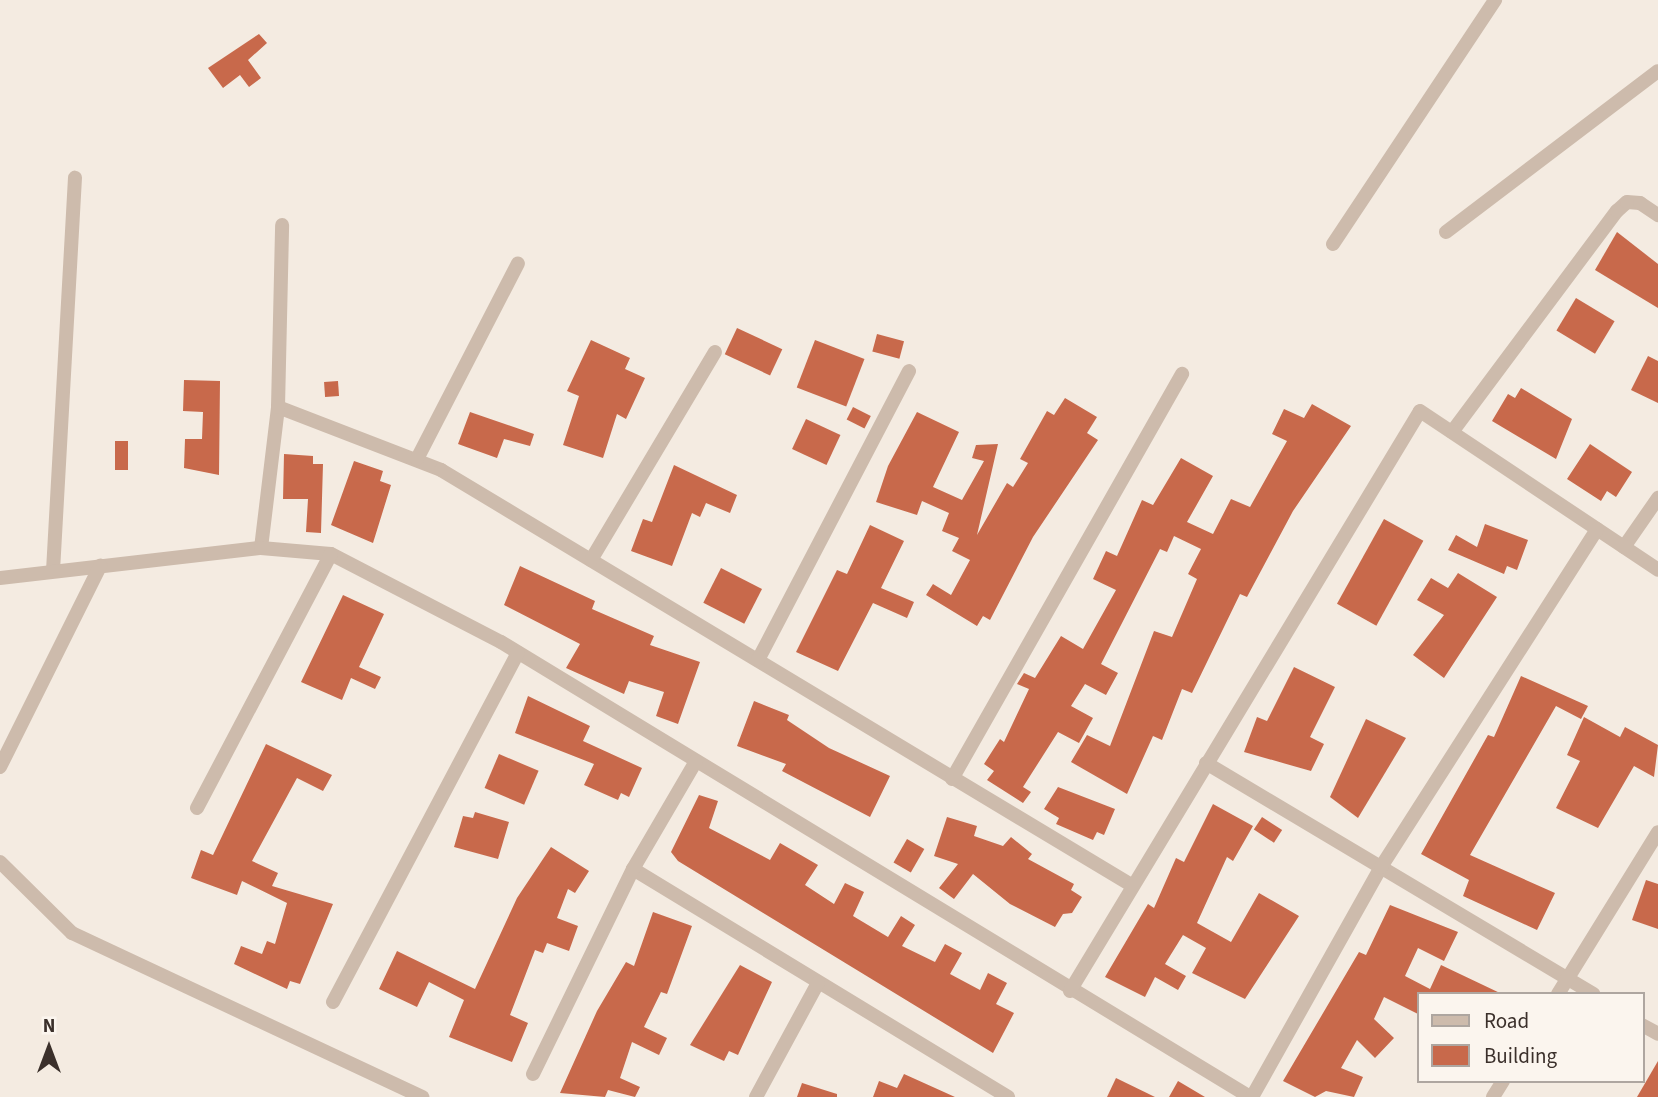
<!DOCTYPE html>
<html>
<head>
<meta charset="utf-8">
<style>
	body { margin:0 }
	#map { position:relative; width:1658px; height:1097px; overflow:hidden; background:#f4ebe1; font-family:"Source Sans 3",sans-serif }
	div>[style] { position:absolute }
	[style*='--x'] { left:calc(var(--x)*1px); top:calc(var(--y)*1px); width:calc(var(--w)*1px); rotate:calc(var(--a)*1deg) }
	.building>* { inset:0; background:#c8694b; transform-origin:0 0 }
	.minor>* { height:14px; margin:-7px; padding:0 7px; transform-origin:7px; border-radius:7px; background:#cdbbac }
	span { translate:-50% -50%; white-space:nowrap; text-align:center; line-height:1.15; -webkit-text-stroke:7px #fbf5ee; paint-order:stroke }
	.legend { position:absolute; left:1417px; top:992px; width:228px; height:91px; box-sizing:border-box; background:#fbf5ee; border:2px solid #aea6a0; margin:0; padding:9px 12px; list-style:none; font-size:21px; color:#3b302b }
	.legend li { display:flex; align-items:center; gap:14px; height:35px }
	.legend b { width:35px; border:2px solid #aea6a0 }
	.north { position:absolute; left:14px; top:1013px; width:70px; height:70px; -webkit-text-stroke:5px #fbf5ee; paint-order:stroke; rotate:0deg; font-size:19px; font-weight:700; line-height:28px; text-align:center; color:#3b302b }
	.north::after { content:''; display:block; margin:auto; width:24px; height:32px; background:#3b302b; clip-path:polygon(50% 0,100% 100%,50% 72%,0 100%) }
</style>
</head>
<body>
<div id="map">
	<div class="building">
		<i style="clip-path:polygon(259px 34px,267px 43px,248px 60px,261px 78px,249px 87px,240px 75px,223px 88px,208px 68px)"></i>
		<i style="clip-path:polygon(1617px 232px,1658px 264px,1658px 308px,1595px 270px)"></i>
		<i style="left:1576px;top:298px;width:45px;height:38px;rotate:31deg"></i>
		<i style="left:737px;top:328px;width:50px;height:29px;rotate:25deg"></i>
		<i style="left:877px;top:334px;width:28px;height:18px;rotate:15deg"></i>
		<i style="clip-path:polygon(591px 340px,630px 358px,625px 369px,645px 378px,626px 419px,617px 414px,603px 458px,563px 445px,579px 396px,567px 391px)"></i>
		<i style="left:815px;top:340px;width:53px;height:51px;rotate:21deg"></i>
		<i style="clip-path:polygon(1648px 356px,1658px 361px,1658px 403px,1631px 390px)"></i>
		<i style="clip-path:polygon(184px 380px,220px 381px,219px 475px,184px 468px,185px 439px,202px 439px,203px 412px,183px 411px)"></i>
		<i style="left:338px;top:381px;width:15px;height:14px;rotate:86deg"></i>
		<i style="clip-path:polygon(1521px 388px,1572px 419px,1556px 459px,1492px 421px,1508px 394px,1515px 398px)"></i>
		<i style="clip-path:polygon(1065px 398px,1097px 417px,1087px 433px,1098px 440px,1033px 537px,990px 620px,983px 616px,977px 626px,926px 595px,933px 584px,951px 595px,970px 560px,952px 551px,959px 538px,942px 531px,949px 513px,922px 501px,917px 515px,876px 502px,888px 466px,917px 412px,959px 432px,933px 487px,962px 500px,984px 461px,972px 458px,976px 445px,998px 444px,977px 535px,1007px 483px,1013px 487px,1028px 463px,1020px 459px,1047px 411px,1054px 415px)"></i>
		<i style="clip-path:polygon(1312px 404px,1351px 426px,1293px 511px,1247px 597px,1240px 594px,1192px 693px,1182px 689px,1162px 740px,1153px 736px,1127px 794px,1071px 762px,1087px 735px,1110px 746px,1154px 631px,1172px 637px,1197px 579px,1188px 574px,1201px 549px,1174px 536px,1167px 552px,1160px 549px,1101px 664px,1118px 673px,1106px 695px,1085px 684px,1071px 706px,1093px 718px,1079px 743px,1058px 732px,1023px 787px,1031px 792px,1023px 803px,987px 780px,994px 771px,984px 764px,1000px 739px,1004px 742px,1029px 689px,1017px 684px,1024px 673px,1035px 678px,1061px 636px,1083px 649px,1116px 590px,1093px 579px,1106px 551px,1117px 556px,1142px 500px,1153px 505px,1181px 458px,1213px 476px,1187px 522px,1213px 534px,1231px 499px,1250px 507px,1287px 441px,1272px 434px,1284px 409px,1304px 418px)"></i>
		<i style="left:853px;top:407px;width:20px;height:14px;rotate:27deg"></i>
		<i style="clip-path:polygon(470px 412px,534px 434px,530px 446px,504px 439px,497px 458px,458px 444px)"></i>
		<i style="left:806px;top:419px;width:38px;height:33px;rotate:25deg"></i>
		<i style="left:115px;top:441px;width:13px;height:29px"></i>
		<i style="clip-path:polygon(1590px 444px,1632px 472px,1616px 497px,1607px 491px,1601px 501px,1567px 479px)"></i>
		<i style="clip-path:polygon(284px 454px,313px 456px,313px 464px,323px 464px,321px 533px,306px 532px,308px 499px,283px 499px)"></i>
		<i style="clip-path:polygon(354px 461px,383px 471px,380px 481px,391px 485px,373px 543px,331px 525px)"></i>
		<i style="clip-path:polygon(674px 465px,737px 495px,730px 513px,706px 503px,700px 517px,692px 513px,672px 566px,631px 551px,643px 519px,652px 522px)"></i>
		<i style="left:1384px;top:519px;width:45px;height:97px;rotate:29deg"></i>
		<i style="clip-path:polygon(1485px 524px,1528px 540px,1517px 570px,1507px 566px,1504px 574px,1448px 550px,1456px 535px,1477px 547px)"></i>
		<i style="clip-path:polygon(870px 525px,904px 541px,881px 588px,914px 602px,907px 618px,873px 603px,838px 671px,796px 652px,837px 570px,847px 574px)"></i>
		<i style="clip-path:polygon(520px 566px,595px 601px,592px 609px,654px 636px,650px 645px,700px 662px,678px 724px,656px 716px,664px 692px,629px 681px,624px 694px,566px 668px,580px 644px,504px 605px)"></i>
		<i style="left:721px;top:568px;width:46px;height:39px;rotate:27deg"></i>
		<i style="clip-path:polygon(1458px 573px,1497px 597px,1444px 678px,1413px 655px,1444px 615px,1417px 600px,1431px 578px,1448px 588px)"></i>
		<i style="clip-path:polygon(343px 595px,384px 614px,359px 667px,381px 677px,375px 689px,351px 678px,342px 700px,301px 682px)"></i>
		<i style="clip-path:polygon(1294px 667px,1335px 687px,1310px 737px,1324px 744px,1311px 771px,1244px 752px,1257px 717px,1267px 721px)"></i>
		<i style="clip-path:polygon(1521px 676px,1588px 706px,1581px 719px,1556px 706px,1470px 855px,1555px 893px,1537px 930px,1463px 896px,1469px 880px,1421px 854px,1488px 735px,1494px 737px)"></i>
		<i style="clip-path:polygon(528px 696px,590px 726px,583px 741px,642px 768px,629px 797px,621px 793px,618px 800px,584px 785px,594px 764px,515px 733px)"></i>
		<i style="clip-path:polygon(754px 701px,789px 715px,787px 720px,829px 748px,890px 776px,870px 817px,782px 771px,786px 764px,737px 746px)"></i>
		<i style="clip-path:polygon(1584px 717px,1620px 737px,1625px 727px,1658px 745px,1654px 777px,1634px 766px,1598px 828px,1556px 808px,1580px 761px,1567px 755px)"></i>
		<i style="clip-path:polygon(1366px 719px,1406px 738px,1358px 818px,1330px 797px)"></i>
		<i style="clip-path:polygon(266px 744px,332px 775px,323px 791px,297px 778px,252px 861px,278px 873px,272px 886px,333px 904px,300px 984px,290px 981px,287px 989px,234px 964px,241px 946px,262px 954px,267px 941px,275px 944px,287px 903px,242px 881px,237px 895px,191px 878px,201px 850px,213px 855px)"></i>
		<i style="left:499px;top:754px;width:43px;height:37px;rotate:23deg"></i>
		<i style="clip-path:polygon(1058px 787px,1115px 809px,1104px 835px,1097px 832px,1093px 840px,1056px 824px,1059px 818px,1044px 809px)"></i>
		<i style="clip-path:polygon(699px 795px,718px 801px,709px 828px,770px 860px,780px 843px,818px 865px,805px 885px,834px 904px,845px 883px,864px 892px,853px 916px,888px 937px,901px 916px,915px 925px,902px 946px,935px 962px,945px 944px,962px 953px,950px 974px,980px 990px,988px 973px,1007px 983px,996px 1004px,1014px 1013px,993px 1053px,678px 861px,671px 852px)"></i>
		<i style="clip-path:polygon(1213px 804px,1253px 826px,1233px 861px,1227px 857px,1197px 923px,1231px 942px,1259px 893px,1299px 916px,1245px 999px,1192px 973px,1206px 948px,1183px 935px,1165px 964px,1186px 976px,1178px 990px,1155px 977px,1145px 997px,1105px 977px,1148px 904px,1154px 908px,1176px 858px,1184px 862px)"></i>
		<i style="clip-path:polygon(475px 812px,509px 822px,498px 859px,454px 847px,463px 816px,473px 818px)"></i>
		<i style="clip-path:polygon(947px 817px,977px 826px,974px 836px,1003px 846px,1011px 837px,1032px 854px,1028px 859px,1074px 884px,1071px 890px,1082px 897px,1072px 913px,1063px 914px,1055px 927px,1010px 904px,973px 874px,954px 899px,939px 888px,958px 864px,934px 856px)"></i>
		<i style="left:1262px;top:817px;width:24px;height:15px;rotate:33deg"></i>
		<i style="left:907px;top:839px;width:20px;height:27px;rotate:30deg"></i>
		<i style="clip-path:polygon(551px 847px,589px 871px,575px 893px,568px 889px,557px 918px,578px 926px,569px 951px,547px 943px,543px 953px,535px 950px,510px 1015px,528px 1023px,512px 1062px,449px 1037px,464px 1000px,429px 982px,417px 1007px,379px 989px,397px 951px,475px 989px,517px 898px)"></i>
		<i style="clip-path:polygon(1646px 880px,1658px 884px,1658px 929px,1632px 920px)"></i>
		<i style="clip-path:polygon(1390px 905px,1458px 932px,1444px 961px,1418px 948px,1405px 976px,1430px 989px,1441px 965px,1502px 994px,1418px 994px,1418px 1014px,1384px 997px,1374px 1019px,1394px 1038px,1375px 1058px,1357px 1040px,1341px 1068px,1363px 1077px,1354px 1097px,1326px 1091px,1315px 1097px,1283px 1081px,1359px 952px,1366px 955px)"></i>
		<i style="clip-path:polygon(653px 912px,692px 926px,667px 994px,661px 992px,644px 1027px,667px 1038px,659px 1055px,632px 1042px,620px 1078px,640px 1087px,635px 1097px,608px 1090px,605px 1097px,560px 1093px,597px 1011px,626px 962px,634px 966px)"></i>
		<i style="clip-path:polygon(740px 965px,772px 982px,738px 1055px,729px 1051px,724px 1061px,690px 1045px)"></i>
		<i style="clip-path:polygon(1658px 1061px,1658px 1097px,1637px 1097px)"></i>
		<i style="clip-path:polygon(904px 1074px,955px 1097px,873px 1097px,879px 1081px,897px 1088px)"></i>
		<i style="clip-path:polygon(1116px 1078px,1155px 1097px,1107px 1097px)"></i>
		<i style="clip-path:polygon(1178px 1081px,1205px 1097px,1169px 1097px)"></i>
		<i style="clip-path:polygon(802px 1083px,837px 1094px,837px 1097px,797px 1097px)"></i>
	</div>
	<div class="minor">
		<i style="--x:1446;--y:232;--w:266;--a:-37.2"></i>
		<i style="--x:1333;--y:244;--w:293;--a:-56.4"></i>
		<i style="--x:278;--y:407;--w:175;--a:21.1"></i>
		<i style="--x:441;--y:470;--w:805;--a:31.02"></i>
		<i style="--x:1452;--y:432;--w:276;--a:-53.3"></i>
		<i style="--x:1617;--y:211;--w:13;--a:-42"></i>
		<i style="--x:1627;--y:202;--w:13;--a:4"></i>
		<i style="--x:1640;--y:203;--w:22;--a:34"></i>
		<i style="--x:417;--y:459;--w:220;--a:-62.7"></i>
		<i style="--x:1624;--y:547;--w:60;--a:-55.2"></i>
		<i style="--x:261;--y:548;--w:142;--a:-83.1"></i>
		<i style="--x:278;--y:407;--w:182;--a:-88.7"></i>
		<i style="--x:591;--y:560;--w:242;--a:-59.2"></i>
		<i style="--x:53;--y:571;--w:394;--a:-86.8"></i>
		<i style="--x:0;--y:578;--w:263;--a:-6.6"></i>
		<i style="--x:261;--y:548;--w:70;--a:4.9"></i>
		<i style="--x:331;--y:554;--w:191;--a:27.4"></i>
		<i style="--x:501;--y:642;--w:876;--a:31.28"></i>
		<i style="--x:758;--y:660;--w:326;--a:-62.4"></i>
		<i style="--x:1206;--y:763;--w:451;--a:30.8"></i>
		<i style="--x:0;--y:767;--w:225;--a:-63.5"></i>
		<i style="--x:952;--y:779;--w:466;--a:-60.4"></i>
		<i style="--x:197;--y:808;--w:287;--a:-62.2"></i>
		<i style="--x:0;--y:862;--w:101;--a:44.6"></i>
		<i style="--x:72;--y:933;--w:387;--a:25.1"></i>
		<i style="--x:633;--y:869;--w:439;--a:31.3"></i>
		<i style="--x:1070;--y:991;--w:677;--a:-58.89"></i>
		<i style="--x:1420;--y:411;--w:286;--a:33.7"></i>
		<i style="--x:1558;--y:994;--w:190;--a:-58.3"></i>
		<i style="--x:333;--y:1002;--w:395;--a:-62.1"></i>
		<i style="--x:1642;--y:1025;--w:18;--a:29"></i>
		<i style="--x:533;--y:1074;--w:228;--a:-64"></i>
		<i style="--x:633;--y:869;--w:125;--a:-59.7"></i>
		<i style="--x:756;--y:1097;--w:130;--a:-61.5"></i>
		<i style="--x:1252;--y:1097;--w:264;--a:-60.7"></i>
		<i style="--x:1381;--y:867;--w:401;--a:-57.4"></i>
		<i style="--x:1493;--y:1097;--w:19;--a:-58"></i>
	</div>
	<ul class="legend">
	<li><b style="height:9px;background:#cdbbac"></b>Road</li>
	<li><b style="height:19px;background:#c8694b"></b>Building</li>
	</ul>
	<div class="north">N</div>
</div>
</body>
</html>
